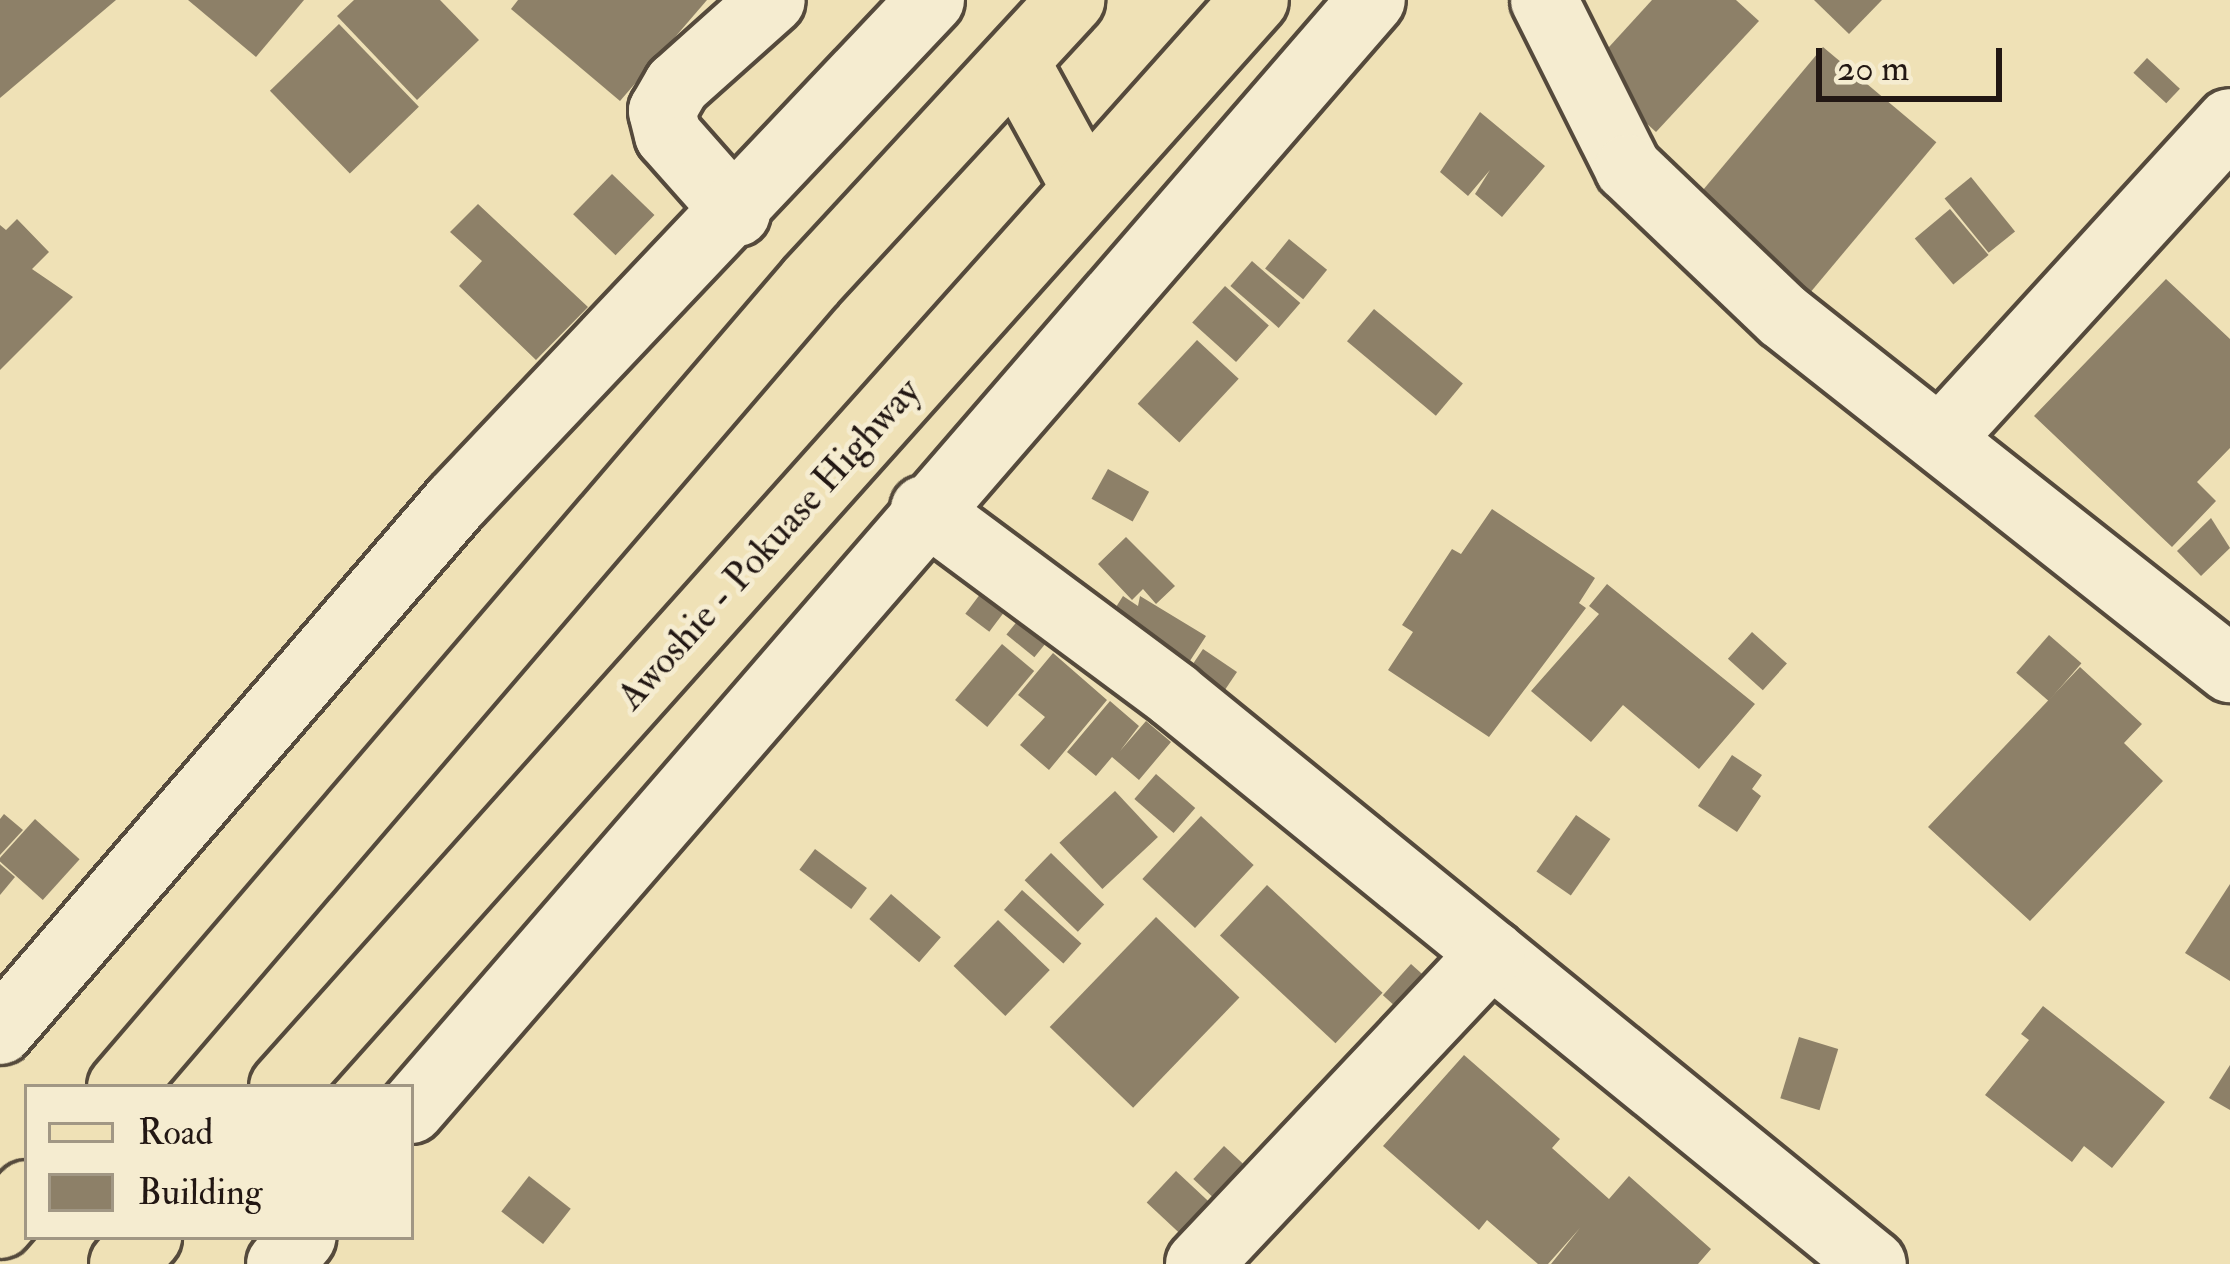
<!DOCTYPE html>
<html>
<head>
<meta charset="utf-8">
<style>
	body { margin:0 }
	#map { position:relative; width:2230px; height:1264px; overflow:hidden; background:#efe1b6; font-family:"IM FELL Double Pica",serif }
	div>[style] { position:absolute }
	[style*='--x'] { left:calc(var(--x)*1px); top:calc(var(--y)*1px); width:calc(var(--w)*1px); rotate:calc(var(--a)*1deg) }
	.building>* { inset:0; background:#8d8068; transform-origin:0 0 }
	.roads { filter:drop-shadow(3px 0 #554a3c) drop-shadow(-3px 0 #554a3c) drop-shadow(0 3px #554a3c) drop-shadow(0 -3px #554a3c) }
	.minor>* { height:66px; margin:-33px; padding:0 33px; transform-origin:33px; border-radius:33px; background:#f5ecd0 }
	.tertiary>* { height:66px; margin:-33px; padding:0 33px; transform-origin:33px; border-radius:33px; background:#f5ecd0 }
	.primary>* { height:66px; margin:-33px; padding:0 33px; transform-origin:33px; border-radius:33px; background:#efe1b6 }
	span { translate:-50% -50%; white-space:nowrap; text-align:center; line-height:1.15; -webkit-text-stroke:10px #f5ecd0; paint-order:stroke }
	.street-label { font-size:39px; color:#221713 }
	.legend { position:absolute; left:24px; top:1084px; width:390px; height:156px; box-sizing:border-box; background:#f5ecd0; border:3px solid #a19784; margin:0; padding:15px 21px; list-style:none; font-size:36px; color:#221713 }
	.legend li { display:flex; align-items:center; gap:24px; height:60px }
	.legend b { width:60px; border:3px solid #a19784 }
	.scale { position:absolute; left:1816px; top:48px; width:186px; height:54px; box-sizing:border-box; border:6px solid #221713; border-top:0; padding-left:15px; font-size:36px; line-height:42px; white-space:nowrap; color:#221713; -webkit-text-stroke:9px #f5ecd0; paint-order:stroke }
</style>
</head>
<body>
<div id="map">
	<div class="building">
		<i style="clip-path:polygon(0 0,116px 0,0 98px)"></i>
		<i style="clip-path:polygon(188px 0,304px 0,256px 57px)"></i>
		<i style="clip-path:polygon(354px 0,440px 0,479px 40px,417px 100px,337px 16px)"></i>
		<i style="clip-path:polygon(518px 0,707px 0,620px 101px,511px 9px)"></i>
		<i style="clip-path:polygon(1652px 0,1736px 0,1759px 21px,1656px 132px,1588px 70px)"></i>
		<i style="clip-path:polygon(1814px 0,1882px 0,1849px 34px)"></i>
		<i style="left:339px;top:24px;width:115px;height:96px;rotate:46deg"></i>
		<i style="left:1823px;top:47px;width:148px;height:203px;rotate:40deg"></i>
		<i style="left:2147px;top:58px;width:45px;height:20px;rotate:43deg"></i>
		<i style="clip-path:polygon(1480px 112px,1545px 166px,1502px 217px,1475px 194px,1490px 170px,1468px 196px,1440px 172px)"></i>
		<i style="left:612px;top:174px;width:59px;height:56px;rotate:44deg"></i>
		<i style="left:1971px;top:177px;width:70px;height:34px;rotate:51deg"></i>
		<i style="clip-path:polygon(478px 204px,588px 307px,536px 360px,459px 286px,482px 261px,450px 232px)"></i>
		<i style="left:1950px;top:209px;width:60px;height:46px;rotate:50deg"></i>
		<i style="clip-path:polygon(17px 219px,49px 252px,32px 269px,73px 297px,0 370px,0 225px,6px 230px)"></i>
		<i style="left:1289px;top:239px;width:49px;height:38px;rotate:39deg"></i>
		<i style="left:1252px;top:261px;width:64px;height:33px;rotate:41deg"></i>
		<i style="clip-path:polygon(2166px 279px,2230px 339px,2230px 448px,2197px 482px,2216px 501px,2172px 547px,2034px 416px)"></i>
		<i style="left:1225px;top:286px;width:59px;height:49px;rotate:42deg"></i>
		<i style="left:1374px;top:309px;width:116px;height:42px;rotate:40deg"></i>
		<i style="left:1197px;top:340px;width:57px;height:87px;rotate:43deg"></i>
		<i style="left:1108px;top:469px;width:47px;height:34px;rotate:29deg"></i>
		<i style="clip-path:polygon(1492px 509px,1595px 578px,1579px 603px,1586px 608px,1489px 737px,1388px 670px,1413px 632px,1402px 625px,1452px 549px,1461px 554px)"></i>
		<i style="clip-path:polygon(2211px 518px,2230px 548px,2201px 576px,2177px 551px)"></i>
		<i style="clip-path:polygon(1126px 537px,1175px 586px,1156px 604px,1143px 589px,1132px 600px,1098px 564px)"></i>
		<i style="clip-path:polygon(1607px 584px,1755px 704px,1699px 769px,1623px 705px,1591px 742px,1531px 691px,1599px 614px,1589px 606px)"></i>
		<i style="left:984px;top:589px;width:30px;height:31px;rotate:37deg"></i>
		<i style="clip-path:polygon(1123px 596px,1138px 606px,1140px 596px,1206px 636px,1186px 667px,1109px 618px)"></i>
		<i style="left:1019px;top:619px;width:36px;height:20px;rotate:39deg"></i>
		<i style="left:1752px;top:632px;width:47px;height:36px;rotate:42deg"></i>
		<i style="left:2049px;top:635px;width:43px;height:50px;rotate:41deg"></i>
		<i style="left:1002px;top:644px;width:42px;height:73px;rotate:40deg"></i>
		<i style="left:1203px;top:649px;width:41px;height:25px;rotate:34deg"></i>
		<i style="clip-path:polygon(1053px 653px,1107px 700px,1049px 770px,1020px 745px,1045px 717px,1018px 695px)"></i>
		<i style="clip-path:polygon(2080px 667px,2142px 724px,2124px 743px,2163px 781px,2030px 921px,1928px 827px)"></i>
		<i style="clip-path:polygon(1110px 701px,1139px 726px,1120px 751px,1146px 721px,1171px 742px,1139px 780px,1112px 757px,1096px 776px,1067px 752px)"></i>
		<i style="clip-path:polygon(1732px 755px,1762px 775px,1752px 789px,1761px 796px,1737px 832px,1698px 806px)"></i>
		<i style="left:1156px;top:774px;width:52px;height:33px;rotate:41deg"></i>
		<i style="left:1115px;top:791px;width:63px;height:76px;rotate:47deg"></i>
		<i style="clip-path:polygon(4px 814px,23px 830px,0 855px,0 819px)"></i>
		<i style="left:1576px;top:815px;width:42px;height:69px;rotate:35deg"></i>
		<i style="left:1201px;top:816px;width:72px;height:86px;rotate:43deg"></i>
		<i style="left:35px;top:819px;width:60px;height:55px;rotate:42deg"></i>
		<i style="left:815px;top:849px;width:65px;height:26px;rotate:37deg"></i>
		<i style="left:1051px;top:853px;width:74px;height:38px;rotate:44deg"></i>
		<i style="clip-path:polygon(0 864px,15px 877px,0 895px)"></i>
		<i style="clip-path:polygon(2230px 884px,2230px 981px,2185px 953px)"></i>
		<i style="left:1267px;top:885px;width:158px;height:69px;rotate:43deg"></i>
		<i style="left:1022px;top:890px;width:80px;height:27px;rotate:42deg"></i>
		<i style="left:891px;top:894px;width:66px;height:33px;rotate:41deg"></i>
		<i style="left:1156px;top:917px;width:116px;height:153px;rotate:44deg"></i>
		<i style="left:998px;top:920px;width:72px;height:64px;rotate:44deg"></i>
		<i style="left:1411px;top:964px;width:30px;height:42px;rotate:42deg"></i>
		<i style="clip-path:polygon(2043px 1006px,2165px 1102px,2112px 1168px,2084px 1146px,2072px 1162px,1985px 1095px,2029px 1040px,2021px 1034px)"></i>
		<i style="left:1799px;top:1037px;width:41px;height:64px;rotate:17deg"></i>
		<i style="clip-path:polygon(1464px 1055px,1560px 1139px,1552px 1148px,1609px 1199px,1629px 1176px,1711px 1249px,1698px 1264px,1551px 1264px,1580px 1228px,1548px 1264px,1538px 1264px,1487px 1220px,1479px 1230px,1383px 1146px)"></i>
		<i style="clip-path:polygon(2230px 1065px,2230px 1110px,2209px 1098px)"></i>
		<i style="left:1224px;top:1146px;width:48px;height:45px;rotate:43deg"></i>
		<i style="left:1176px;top:1171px;width:63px;height:43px;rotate:43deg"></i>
		<i style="left:529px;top:1176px;width:53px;height:45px;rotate:38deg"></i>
	</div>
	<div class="roads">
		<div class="minor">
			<i style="--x:1544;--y:0;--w:188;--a:63.4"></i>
			<i style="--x:1628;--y:168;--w:214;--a:43.7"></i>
			<i style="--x:1783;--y:316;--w:570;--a:38.3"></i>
			<i style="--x:737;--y:213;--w:104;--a:-131.5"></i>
			<i style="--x:668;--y:135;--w:25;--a:-104"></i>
			<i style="--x:662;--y:111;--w:30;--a:-60"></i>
			<i style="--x:677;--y:85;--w:127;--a:-41.8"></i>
			<i style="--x:1943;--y:436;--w:425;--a:-47.6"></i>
			<i style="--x:924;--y:509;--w:312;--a:36.6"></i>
			<i style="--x:1174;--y:695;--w:901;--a:39.15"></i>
			<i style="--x:1199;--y:1264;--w:427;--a:-46.7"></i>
		</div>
		<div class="tertiary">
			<i style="--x:0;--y:1031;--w:698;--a:-49.24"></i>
			<i style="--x:456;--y:502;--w:691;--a:-46.58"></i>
			<i style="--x:411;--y:1110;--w:1468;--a:-49.12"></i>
			<i style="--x:280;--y:1264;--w:35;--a:-50"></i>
		</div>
		<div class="primary">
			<i style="--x:1017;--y:64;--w:139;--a:61.2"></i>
			<i style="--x:121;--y:1087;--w:1060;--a:-49.4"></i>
			<i style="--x:811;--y:282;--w:384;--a:-47.3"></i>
			<i style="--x:283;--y:1087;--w:1458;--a:-48.2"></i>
			<i style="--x:0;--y:1225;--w:41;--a:-48.9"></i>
			<i style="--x:123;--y:1264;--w:37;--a:-47"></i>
		</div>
	</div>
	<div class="street-label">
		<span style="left:769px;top:544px;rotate:-48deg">Awoshie - Pokuase Highway</span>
	</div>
	<ul class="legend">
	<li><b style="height:15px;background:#efe1b6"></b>Road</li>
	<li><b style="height:33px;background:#8d8068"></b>Building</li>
	</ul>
	<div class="scale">20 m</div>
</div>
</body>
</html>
